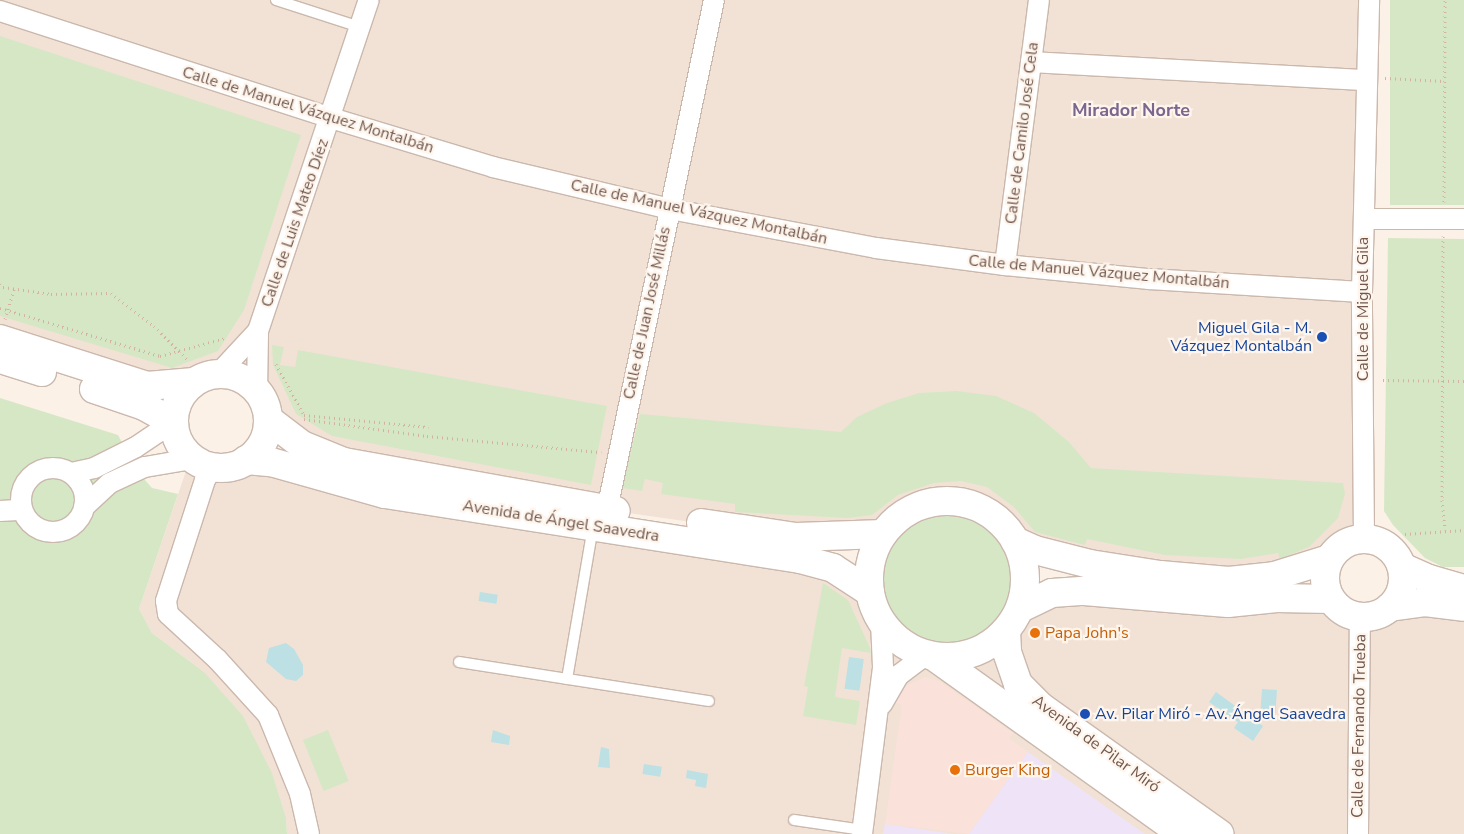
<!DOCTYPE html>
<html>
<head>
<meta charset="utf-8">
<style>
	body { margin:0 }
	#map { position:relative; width:1464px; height:834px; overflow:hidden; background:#fbf1e6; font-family:"Nunito Sans",sans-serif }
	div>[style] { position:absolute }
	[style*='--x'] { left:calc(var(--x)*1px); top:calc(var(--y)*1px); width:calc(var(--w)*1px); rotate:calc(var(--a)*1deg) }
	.residential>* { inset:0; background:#f2e2d5 }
	.commercial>* { inset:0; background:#fae1da }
	.education>* { inset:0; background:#eee3f7 }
	.green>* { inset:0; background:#d6e7c5; transform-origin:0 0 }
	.round { border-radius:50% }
	.water>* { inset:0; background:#bce0e3; transform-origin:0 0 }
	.path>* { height:3px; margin-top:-1.5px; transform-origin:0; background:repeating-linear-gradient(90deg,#d3b1a3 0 1px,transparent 0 5px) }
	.path>.ring { margin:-1.5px; padding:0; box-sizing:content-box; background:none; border:3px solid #d3b1a3; border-radius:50% }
	.roads { filter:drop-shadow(1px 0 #cbb8ad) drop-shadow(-1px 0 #cbb8ad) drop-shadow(0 1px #cbb8ad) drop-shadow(0 -1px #cbb8ad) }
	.lane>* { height:10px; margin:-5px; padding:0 5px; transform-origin:5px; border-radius:5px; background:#fff }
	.street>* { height:20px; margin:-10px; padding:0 10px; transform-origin:10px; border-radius:10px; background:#fff }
	.street>.ring { margin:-10px; padding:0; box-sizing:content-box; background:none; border:20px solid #fff; border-radius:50% }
	.secondary>* { height:28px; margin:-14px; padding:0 14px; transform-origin:14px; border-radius:14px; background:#fff }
	.secondary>.ring { margin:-14px; padding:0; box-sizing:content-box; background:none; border:28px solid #fff; border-radius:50% }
	.dots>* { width:14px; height:14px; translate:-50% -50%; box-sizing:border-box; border:2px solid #fef5ec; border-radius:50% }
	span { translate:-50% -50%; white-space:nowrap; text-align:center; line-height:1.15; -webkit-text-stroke:4.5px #fef5ec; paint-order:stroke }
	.street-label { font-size:16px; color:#72574d }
	.transit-label { font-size:16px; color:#164399 }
	.right { translate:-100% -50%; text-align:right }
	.left { translate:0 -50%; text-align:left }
	.food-label { font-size:16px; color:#c56008 }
	.neighbourhood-label { font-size:18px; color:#7c658e; font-weight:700 }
</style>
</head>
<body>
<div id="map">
	<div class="residential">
		<i style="clip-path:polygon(0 0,1369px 0,1364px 539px,1350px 541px,1329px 559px,1229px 581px,1015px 541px,1001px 523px,983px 510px,962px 503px,940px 502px,918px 507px,899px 518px,883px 534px,798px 537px,607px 510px,373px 468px,268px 419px,257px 391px,233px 375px,218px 374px,194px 382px,0 339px)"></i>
		<i style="clip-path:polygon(186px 471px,219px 478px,251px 472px,807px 569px,855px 593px,884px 643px,931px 669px,968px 667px,997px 649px,1021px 608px,1034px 601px,1338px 608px,1360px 617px,1464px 607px,1464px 834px,287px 834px,286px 818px,204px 672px,152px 633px,139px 609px)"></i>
	</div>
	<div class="commercial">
		<i style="clip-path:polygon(925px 677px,939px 681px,1013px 733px,1009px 738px,1028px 752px,969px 834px,885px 824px,902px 705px,895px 703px,903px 687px)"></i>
	</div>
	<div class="education">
		<i style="clip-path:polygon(1028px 752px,1145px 834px,969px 834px)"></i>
		<i style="clip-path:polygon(885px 824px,954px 834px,883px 834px)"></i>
	</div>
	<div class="green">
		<i style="left:1390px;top:0;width:74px;height:205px"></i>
		<i style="clip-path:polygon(0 36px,301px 135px,244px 310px,218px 351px,172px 368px,0 316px)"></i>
		<i style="clip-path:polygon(1388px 238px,1464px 239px,1464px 567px,1443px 567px,1425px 558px,1393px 525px,1384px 511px)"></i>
		<i style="clip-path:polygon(272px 345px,284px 347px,280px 365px,295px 367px,298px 350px,607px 406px,591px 485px,332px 436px,296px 414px,273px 365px)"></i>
		<i style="clip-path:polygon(957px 391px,996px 396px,1034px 413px,1069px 442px,1091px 468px,1343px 483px,1345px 494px,1338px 518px,1309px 547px,1280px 559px,1278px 553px,1241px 559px,1165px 555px,1087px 539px,1085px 545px,1035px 532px,1014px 507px,987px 487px,961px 481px,934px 483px,898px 495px,872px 515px,848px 518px,735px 512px,735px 504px,661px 494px,663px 483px,645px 479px,642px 491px,622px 488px,640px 414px,841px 432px,857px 417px,887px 403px,919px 393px)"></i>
		<i style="clip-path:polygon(0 398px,118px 435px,137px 471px,152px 488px,178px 494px,139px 609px,152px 633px,204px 672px,243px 716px,272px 773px,286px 818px,287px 834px,0 834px)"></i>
		<i class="round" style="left:882px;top:516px;width:130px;height:130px"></i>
		<i style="clip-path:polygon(823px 583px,848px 600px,870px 648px,871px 653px,842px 648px,835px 697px,860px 701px,856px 725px,803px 716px,808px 687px,804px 686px)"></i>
		<i style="left:328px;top:730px;width:55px;height:27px;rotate:68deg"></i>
	</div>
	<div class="water">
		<i style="left:480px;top:592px;width:18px;height:9px;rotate:9deg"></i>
		<i style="clip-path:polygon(286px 643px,294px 649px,303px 665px,303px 675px,296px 681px,286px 679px,266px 662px,269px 648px)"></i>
		<i style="left:849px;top:657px;width:15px;height:32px;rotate:8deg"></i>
		<i style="left:1262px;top:689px;width:15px;height:23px;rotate:4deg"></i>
		<i style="clip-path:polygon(1216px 692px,1263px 726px,1253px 741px,1234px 728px,1238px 722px,1209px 702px)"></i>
		<i style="clip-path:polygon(493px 730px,510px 736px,509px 745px,491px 742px)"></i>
		<i style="clip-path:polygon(601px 747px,609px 749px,610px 768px,598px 767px)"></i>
		<i style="left:644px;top:764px;width:18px;height:10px;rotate:9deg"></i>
		<i style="clip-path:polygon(687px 770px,708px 774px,706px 788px,695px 786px,696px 780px,686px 778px)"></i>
	</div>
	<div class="path">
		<i style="--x:1385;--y:78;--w:59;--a:2.9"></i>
		<i style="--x:1444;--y:202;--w:202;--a:-89.7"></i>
		<i style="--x:1443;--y:236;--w:264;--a:90.2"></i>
		<i style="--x:1442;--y:500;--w:30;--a:84"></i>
		<i style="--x:0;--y:284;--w:4;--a:45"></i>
		<i style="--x:3;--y:287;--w:49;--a:8.3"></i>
		<i style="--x:51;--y:294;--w:60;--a:-1"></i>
		<i style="--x:111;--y:293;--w:54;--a:37.5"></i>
		<i style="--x:154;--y:326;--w:49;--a:45"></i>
		<i style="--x:0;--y:308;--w:167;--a:16.7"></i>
		<i style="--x:160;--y:356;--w:67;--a:-15.5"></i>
		<i style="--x:5;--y:319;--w:31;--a:-73"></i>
		<i style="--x:276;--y:364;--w:58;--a:61.2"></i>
		<i style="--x:304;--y:415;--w:125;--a:5.5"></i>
		<i style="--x:1383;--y:380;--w:81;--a:0.7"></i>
		<i style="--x:304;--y:419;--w:124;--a:7.9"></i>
		<i style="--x:427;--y:436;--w:175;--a:5.3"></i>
		<i class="ring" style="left:858px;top:492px;width:175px;height:175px"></i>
		<i style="--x:1405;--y:534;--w:59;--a:-3.9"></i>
	</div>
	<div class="roads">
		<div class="lane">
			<i style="--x:276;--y:0;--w:88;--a:17.8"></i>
			<i style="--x:459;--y:662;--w:253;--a:8.9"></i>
			<i style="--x:567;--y:679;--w:154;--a:-80.3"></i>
			<i style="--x:794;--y:820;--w:70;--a:8.2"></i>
		</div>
		<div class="street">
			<i style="--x:0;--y:11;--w:348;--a:17.9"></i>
			<i style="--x:331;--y:118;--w:169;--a:16.8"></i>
			<i style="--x:493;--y:167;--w:182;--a:13.3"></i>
			<i style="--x:670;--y:209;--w:210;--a:10.7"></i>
			<i style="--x:876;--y:248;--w:130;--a:7.5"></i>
			<i style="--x:1005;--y:265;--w:145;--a:5.6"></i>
			<i style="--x:1149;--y:279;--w:213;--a:3.5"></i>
			<i style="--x:1031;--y:62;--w:336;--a:3.1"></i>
			<i style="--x:1364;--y:219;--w:100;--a:0"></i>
			<i style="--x:1005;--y:265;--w:267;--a:-82.7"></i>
			<i style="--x:218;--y:374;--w:59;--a:-47.1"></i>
			<i style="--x:257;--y:391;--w:60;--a:-89"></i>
			<i style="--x:258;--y:331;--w:349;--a:-71.5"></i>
			<i style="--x:213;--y:467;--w:15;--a:122"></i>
			<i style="--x:205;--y:480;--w:127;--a:107.9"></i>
			<i style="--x:166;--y:601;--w:13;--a:81"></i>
			<i style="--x:168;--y:614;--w:67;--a:42.6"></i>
			<i style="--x:217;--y:659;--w:76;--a:47.7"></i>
			<i style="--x:268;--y:715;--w:85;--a:67.9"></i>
			<i style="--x:300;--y:794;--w:41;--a:77.3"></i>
			<i class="ring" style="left:21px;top:468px;width:44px;height:44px"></i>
			<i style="--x:71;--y:473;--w:24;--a:-12"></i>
			<i style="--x:94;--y:468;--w:47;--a:-26.6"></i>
			<i style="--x:136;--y:447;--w:45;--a:-34"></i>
			<i style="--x:84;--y:507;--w:35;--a:-43"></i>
			<i style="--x:110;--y:483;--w:38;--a:-25"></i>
			<i style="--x:145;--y:467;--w:48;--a:-9.7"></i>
			<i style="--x:607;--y:510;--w:521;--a:-78.15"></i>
			<i style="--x:0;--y:511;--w:22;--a:-3"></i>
			<i style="--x:1364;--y:539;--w:247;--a:-90.5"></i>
			<i style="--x:1362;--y:292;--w:292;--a:-88.6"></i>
			<i style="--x:882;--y:704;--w:34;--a:-60"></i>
			<i style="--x:899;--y:675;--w:34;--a:-37"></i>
			<i style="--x:862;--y:834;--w:168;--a:-82.8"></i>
			<i style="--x:883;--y:667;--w:46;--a:-92.5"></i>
			<i style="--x:1358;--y:834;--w:217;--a:-89.5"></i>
		</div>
		<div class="secondary">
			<i style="--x:0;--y:339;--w:154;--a:17.7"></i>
			<i style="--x:147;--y:386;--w:47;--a:-4.9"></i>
			<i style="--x:0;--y:359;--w:44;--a:17.2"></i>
			<i class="ring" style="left:174px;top:374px;width:66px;height:66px"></i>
			<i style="--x:94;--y:389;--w:53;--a:18.8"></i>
			<i style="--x:144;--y:406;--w:33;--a:29"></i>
			<i style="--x:268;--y:419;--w:43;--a:37.4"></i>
			<i style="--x:302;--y:445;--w:45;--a:22"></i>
			<i style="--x:344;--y:462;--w:276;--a:10.2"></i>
			<i style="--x:246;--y:460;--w:25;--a:5"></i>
			<i style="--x:271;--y:462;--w:118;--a:15.7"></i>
			<i style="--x:385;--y:494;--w:420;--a:8.9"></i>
			<i style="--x:800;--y:559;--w:34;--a:15"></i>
			<i style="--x:833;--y:568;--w:44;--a:33"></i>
			<i class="ring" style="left:869px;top:501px;width:128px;height:128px"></i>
			<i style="--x:701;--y:523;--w:96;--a:8.4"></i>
			<i style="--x:796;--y:537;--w:87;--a:-2"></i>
			<i class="ring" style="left:1325px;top:539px;width:50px;height:50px"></i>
			<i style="--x:1015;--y:541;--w:22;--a:24"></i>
			<i style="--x:1035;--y:550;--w:57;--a:14.3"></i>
			<i style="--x:1090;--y:564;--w:71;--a:8.9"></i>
			<i style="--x:1160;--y:575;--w:69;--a:5"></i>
			<i style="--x:1229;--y:581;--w:45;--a:-6.3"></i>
			<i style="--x:1274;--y:576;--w:58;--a:-17.2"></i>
			<i style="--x:1402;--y:567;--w:30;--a:24"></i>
			<i style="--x:1429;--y:579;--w:36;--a:16"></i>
			<i style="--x:1390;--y:607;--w:35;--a:-8"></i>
			<i style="--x:1425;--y:602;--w:39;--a:7"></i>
			<i style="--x:1021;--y:608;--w:34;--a:-26"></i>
			<i style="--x:1052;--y:593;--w:32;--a:-4"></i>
			<i style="--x:1084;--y:591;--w:144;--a:4.8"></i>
			<i style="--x:1228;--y:603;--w:49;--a:-5.8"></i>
			<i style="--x:1277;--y:598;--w:53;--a:1.1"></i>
			<i style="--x:1006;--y:631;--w:21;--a:87"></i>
			<i style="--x:1007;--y:652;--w:34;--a:71"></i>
			<i style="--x:1018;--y:684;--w:33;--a:45"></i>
			<i style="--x:1041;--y:707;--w:219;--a:35.4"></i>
			<i style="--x:935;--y:657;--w:304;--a:35.6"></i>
		</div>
	</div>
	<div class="dots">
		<i style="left:1322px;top:337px;background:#1a4fb4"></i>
		<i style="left:1035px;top:633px;background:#e8710a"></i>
		<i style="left:1085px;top:714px;background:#1a4fb4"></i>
		<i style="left:955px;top:770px;background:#e8710a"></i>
	</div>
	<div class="street-label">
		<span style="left:308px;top:110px;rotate:17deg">Calle de Manuel Vázquez Montalbán</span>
		<span style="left:1022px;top:133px;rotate:-83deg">Calle de Camilo José Cela</span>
		<span style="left:699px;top:212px;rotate:12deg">Calle de Manuel Vázquez Montalbán</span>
		<span style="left:295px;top:223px;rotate:-71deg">Calle de Luis Mateo Díez</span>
		<span style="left:1099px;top:272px;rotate:5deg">Calle de Manuel Vázquez Montalbán</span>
		<span style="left:1363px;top:309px;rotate:-90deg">Calle de Miguel Gila</span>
		<span style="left:647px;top:313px;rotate:-78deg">Calle de Juan José Millás</span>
		<span style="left:561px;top:521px;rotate:9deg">Avenida de Ángel Saavedra</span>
		<span style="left:1359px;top:726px;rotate:-89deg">Calle de Fernando Trueba</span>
		<span style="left:1096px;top:744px;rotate:36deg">Avenida de Pilar Miró</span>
	</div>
	<div class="transit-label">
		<span class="right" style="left:1312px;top:337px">Miguel Gila - M.<br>Vázquez Montalbán</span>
		<span class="left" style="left:1095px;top:714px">Av. Pilar Miró - Av. Ángel Saavedra</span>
	</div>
	<div class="food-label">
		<span class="left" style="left:1045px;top:633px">Papa John's</span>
		<span class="left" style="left:965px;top:770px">Burger King</span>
	</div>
	<div class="neighbourhood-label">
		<span style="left:1131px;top:110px">Mirador Norte</span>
	</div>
</div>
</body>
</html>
